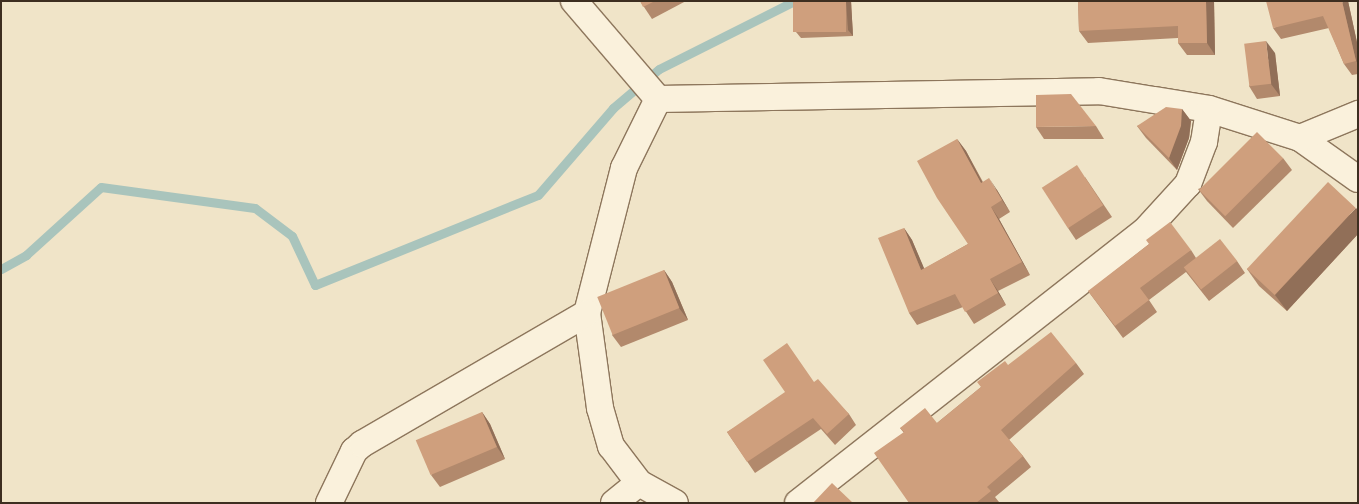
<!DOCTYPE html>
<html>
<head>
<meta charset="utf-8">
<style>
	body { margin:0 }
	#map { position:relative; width:1359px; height:504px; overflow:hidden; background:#f0e4c8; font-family:"Noto Serif",serif }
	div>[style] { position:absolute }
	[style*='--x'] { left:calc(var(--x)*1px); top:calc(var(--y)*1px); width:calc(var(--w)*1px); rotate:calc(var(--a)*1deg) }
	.stream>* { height:9px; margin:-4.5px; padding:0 4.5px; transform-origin:4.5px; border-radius:4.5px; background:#a9c4bc }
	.roads { filter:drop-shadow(1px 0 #8d765c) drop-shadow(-1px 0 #8d765c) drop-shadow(0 1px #8d765c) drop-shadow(0 -1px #8d765c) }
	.minor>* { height:26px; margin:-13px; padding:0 13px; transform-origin:13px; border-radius:13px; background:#faf1dc }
	.wall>* { inset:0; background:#b2896c }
	.shaded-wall>* { inset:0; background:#916f58 }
	.building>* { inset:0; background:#cf9f7d; transform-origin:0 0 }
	span { translate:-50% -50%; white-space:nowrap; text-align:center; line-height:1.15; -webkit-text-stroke:4.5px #f7eed8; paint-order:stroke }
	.frame { position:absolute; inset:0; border:2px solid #3d2e20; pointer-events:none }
</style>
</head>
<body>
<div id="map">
	<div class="stream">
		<i style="--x:1;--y:269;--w:29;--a:-29"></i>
		<i style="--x:26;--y:255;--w:101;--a:-42.2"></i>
		<i style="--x:101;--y:187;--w:155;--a:7.8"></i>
		<i style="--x:255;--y:208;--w:46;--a:37.1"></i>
		<i style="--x:292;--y:236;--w:54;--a:64.9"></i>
		<i style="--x:315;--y:285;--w:240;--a:-22"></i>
		<i style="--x:538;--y:195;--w:115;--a:-49.2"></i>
		<i style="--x:613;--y:108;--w:60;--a:-40.3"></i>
		<i style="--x:659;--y:69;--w:151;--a:-26.7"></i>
	</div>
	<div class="roads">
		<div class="minor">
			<i style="--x:574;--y:1;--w:129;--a:49.4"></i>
			<i style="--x:658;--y:99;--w:441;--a:-1"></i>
			<i style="--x:1099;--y:91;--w:111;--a:9.3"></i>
			<i style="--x:1209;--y:109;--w:96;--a:17.7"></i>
			<i style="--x:1300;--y:138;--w:71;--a:35.3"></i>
			<i style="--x:658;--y:99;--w:77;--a:116.2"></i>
			<i style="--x:624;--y:168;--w:150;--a:104.3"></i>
			<i style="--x:587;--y:313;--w:96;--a:82.2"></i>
			<i style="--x:600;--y:408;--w:40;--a:74"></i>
			<i style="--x:611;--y:446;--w:46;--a:52.9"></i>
			<i style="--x:639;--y:483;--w:41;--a:29.1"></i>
			<i style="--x:1300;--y:138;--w:63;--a:-22.5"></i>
			<i style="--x:329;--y:503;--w:58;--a:-64.3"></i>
			<i style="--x:354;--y:451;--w:11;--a:-41"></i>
			<i style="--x:362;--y:444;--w:260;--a:-30.2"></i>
			<i style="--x:614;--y:503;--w:32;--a:-39"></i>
			<i style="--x:798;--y:503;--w:439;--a:-38.1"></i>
			<i style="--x:1144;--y:232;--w:65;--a:-47.5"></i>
			<i style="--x:1188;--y:184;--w:45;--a:-69.1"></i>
			<i style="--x:1204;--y:142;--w:33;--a:-81"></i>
		</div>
	</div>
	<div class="wall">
		<i style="clip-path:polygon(640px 1px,686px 1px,652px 19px)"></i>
		<i style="clip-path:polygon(793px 1px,851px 1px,853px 36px,801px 38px,796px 32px)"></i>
		<i style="clip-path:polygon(1078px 1px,1214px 1px,1215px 55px,1187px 55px,1178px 43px,1178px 38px,1088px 43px,1079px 31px)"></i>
		<i style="clip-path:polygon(1348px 1px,1358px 47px,1358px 74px,1352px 75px,1344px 64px,1329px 28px,1281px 39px,1273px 28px)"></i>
		<i style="clip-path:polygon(1275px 53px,1280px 96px,1257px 99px,1249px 86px)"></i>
		<i style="clip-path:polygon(1182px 109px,1191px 121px,1189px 138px,1177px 170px,1146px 138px,1137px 126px)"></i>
		<i style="clip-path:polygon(1096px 126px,1104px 139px,1044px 139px,1036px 127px)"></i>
		<i style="clip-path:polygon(957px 139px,966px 151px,983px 182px,997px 190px,1010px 212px,999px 219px,1030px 275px,998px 291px,1006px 305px,974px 324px,963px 307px,917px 325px,909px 313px,904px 228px,912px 240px,924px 269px,968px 244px)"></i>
		<i style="clip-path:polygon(1283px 158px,1292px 170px,1233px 228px,1207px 201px,1198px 189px)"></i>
		<i style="clip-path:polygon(1085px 177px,1112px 217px,1076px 240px,1068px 228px)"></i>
		<i style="clip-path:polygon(1358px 210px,1358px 234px,1287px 311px,1259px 286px,1247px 269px)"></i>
		<i style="clip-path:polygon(1191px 250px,1196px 258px,1237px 261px,1245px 273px,1209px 301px,1186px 272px,1149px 300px,1157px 312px,1123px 338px,1088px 291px)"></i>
		<i style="clip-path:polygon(664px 270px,672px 282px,688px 320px,621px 347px,612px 335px)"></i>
		<i style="clip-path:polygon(1076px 363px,1084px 374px,1009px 440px,1023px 456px,1031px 467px,995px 497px,999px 502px,909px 503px,904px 433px,900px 428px,937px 423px,1008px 365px)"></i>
		<i style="clip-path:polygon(814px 382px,849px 414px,856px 425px,835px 445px,821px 429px,755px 473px,727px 432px)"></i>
		<i style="clip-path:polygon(482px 412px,490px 424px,505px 459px,440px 487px,431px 475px)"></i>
	</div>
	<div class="shaded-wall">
		<i style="clip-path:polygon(846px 1px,851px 1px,853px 36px,848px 30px)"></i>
		<i style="clip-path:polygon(1206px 1px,1214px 1px,1215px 55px,1207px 43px)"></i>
		<i style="clip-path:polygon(1342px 1px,1348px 1px,1358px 47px,1358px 64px,1356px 61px)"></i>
		<i style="clip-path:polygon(1266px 41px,1275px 53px,1280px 96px,1271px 84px)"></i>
		<i style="clip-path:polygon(1182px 109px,1191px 121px,1189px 138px,1177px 170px,1169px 158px)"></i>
		<i style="clip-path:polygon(957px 139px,966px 151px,989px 195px,981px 183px)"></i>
		<i style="clip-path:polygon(989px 178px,997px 190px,1010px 212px,1002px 200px)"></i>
		<i style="clip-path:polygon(991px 207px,999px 219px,1030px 275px,1022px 262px)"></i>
		<i style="clip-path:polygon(1356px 208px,1358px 210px,1358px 234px,1287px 311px,1275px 295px)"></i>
		<i style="clip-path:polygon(904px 228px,912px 240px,930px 282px,921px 270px)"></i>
		<i style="clip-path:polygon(664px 270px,672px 282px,688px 320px,679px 308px)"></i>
		<i style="clip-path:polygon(990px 279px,998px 291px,1006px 305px,998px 293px)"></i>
		<i style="clip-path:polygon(482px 412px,490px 424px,505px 459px,497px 447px)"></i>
	</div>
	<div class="building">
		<i style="clip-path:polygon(640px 1px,655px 1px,643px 7px)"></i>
		<i style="left:793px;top:1px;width:53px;height:31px"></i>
		<i style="clip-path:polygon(1078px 1px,1206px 1px,1207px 43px,1178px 43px,1178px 26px,1079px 31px)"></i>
		<i style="clip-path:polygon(1266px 1px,1342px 1px,1356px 61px,1344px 64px,1323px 16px,1273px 28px)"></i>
		<i style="left:1266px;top:41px;width:43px;height:22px;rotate:83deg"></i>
		<i style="clip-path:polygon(1071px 94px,1096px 126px,1036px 127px,1036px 95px)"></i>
		<i style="clip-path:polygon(1166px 107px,1182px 109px,1181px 126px,1169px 158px,1137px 126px)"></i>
		<i style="left:1257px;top:132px;width:37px;height:82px;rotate:45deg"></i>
		<i style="clip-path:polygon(957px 139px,981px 183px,989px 178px,1002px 200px,991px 207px,1022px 262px,990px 279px,998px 293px,965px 312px,955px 294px,909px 313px,878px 238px,904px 228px,921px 270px,968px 244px,937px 198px,917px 161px)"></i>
		<i style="left:1077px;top:165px;width:48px;height:42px;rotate:57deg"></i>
		<i style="left:1328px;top:182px;width:38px;height:119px;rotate:43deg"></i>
		<i style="clip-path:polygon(1170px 222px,1191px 250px,1140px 288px,1149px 300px,1115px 326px,1088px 291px,1149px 244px,1146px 240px)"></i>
		<i style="left:1220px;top:239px;width:28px;height:46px;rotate:52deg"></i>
		<i style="left:664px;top:270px;width:41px;height:72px;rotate:68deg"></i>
		<i style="clip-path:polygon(1051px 332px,1076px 363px,1001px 430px,1023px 456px,987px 487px,991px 491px,976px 503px,909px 503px,874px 453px,904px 432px,900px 428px,925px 408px,937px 423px,981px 387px,977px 382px,1005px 361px,1008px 365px)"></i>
		<i style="clip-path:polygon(787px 343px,814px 382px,818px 379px,849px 414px,827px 434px,813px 418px,747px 462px,727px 432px,785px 392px,763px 360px)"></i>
		<i style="left:482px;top:412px;width:38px;height:72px;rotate:67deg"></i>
		<i style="clip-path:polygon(832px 483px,853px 503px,813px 503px)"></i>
	</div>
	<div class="frame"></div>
</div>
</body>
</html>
